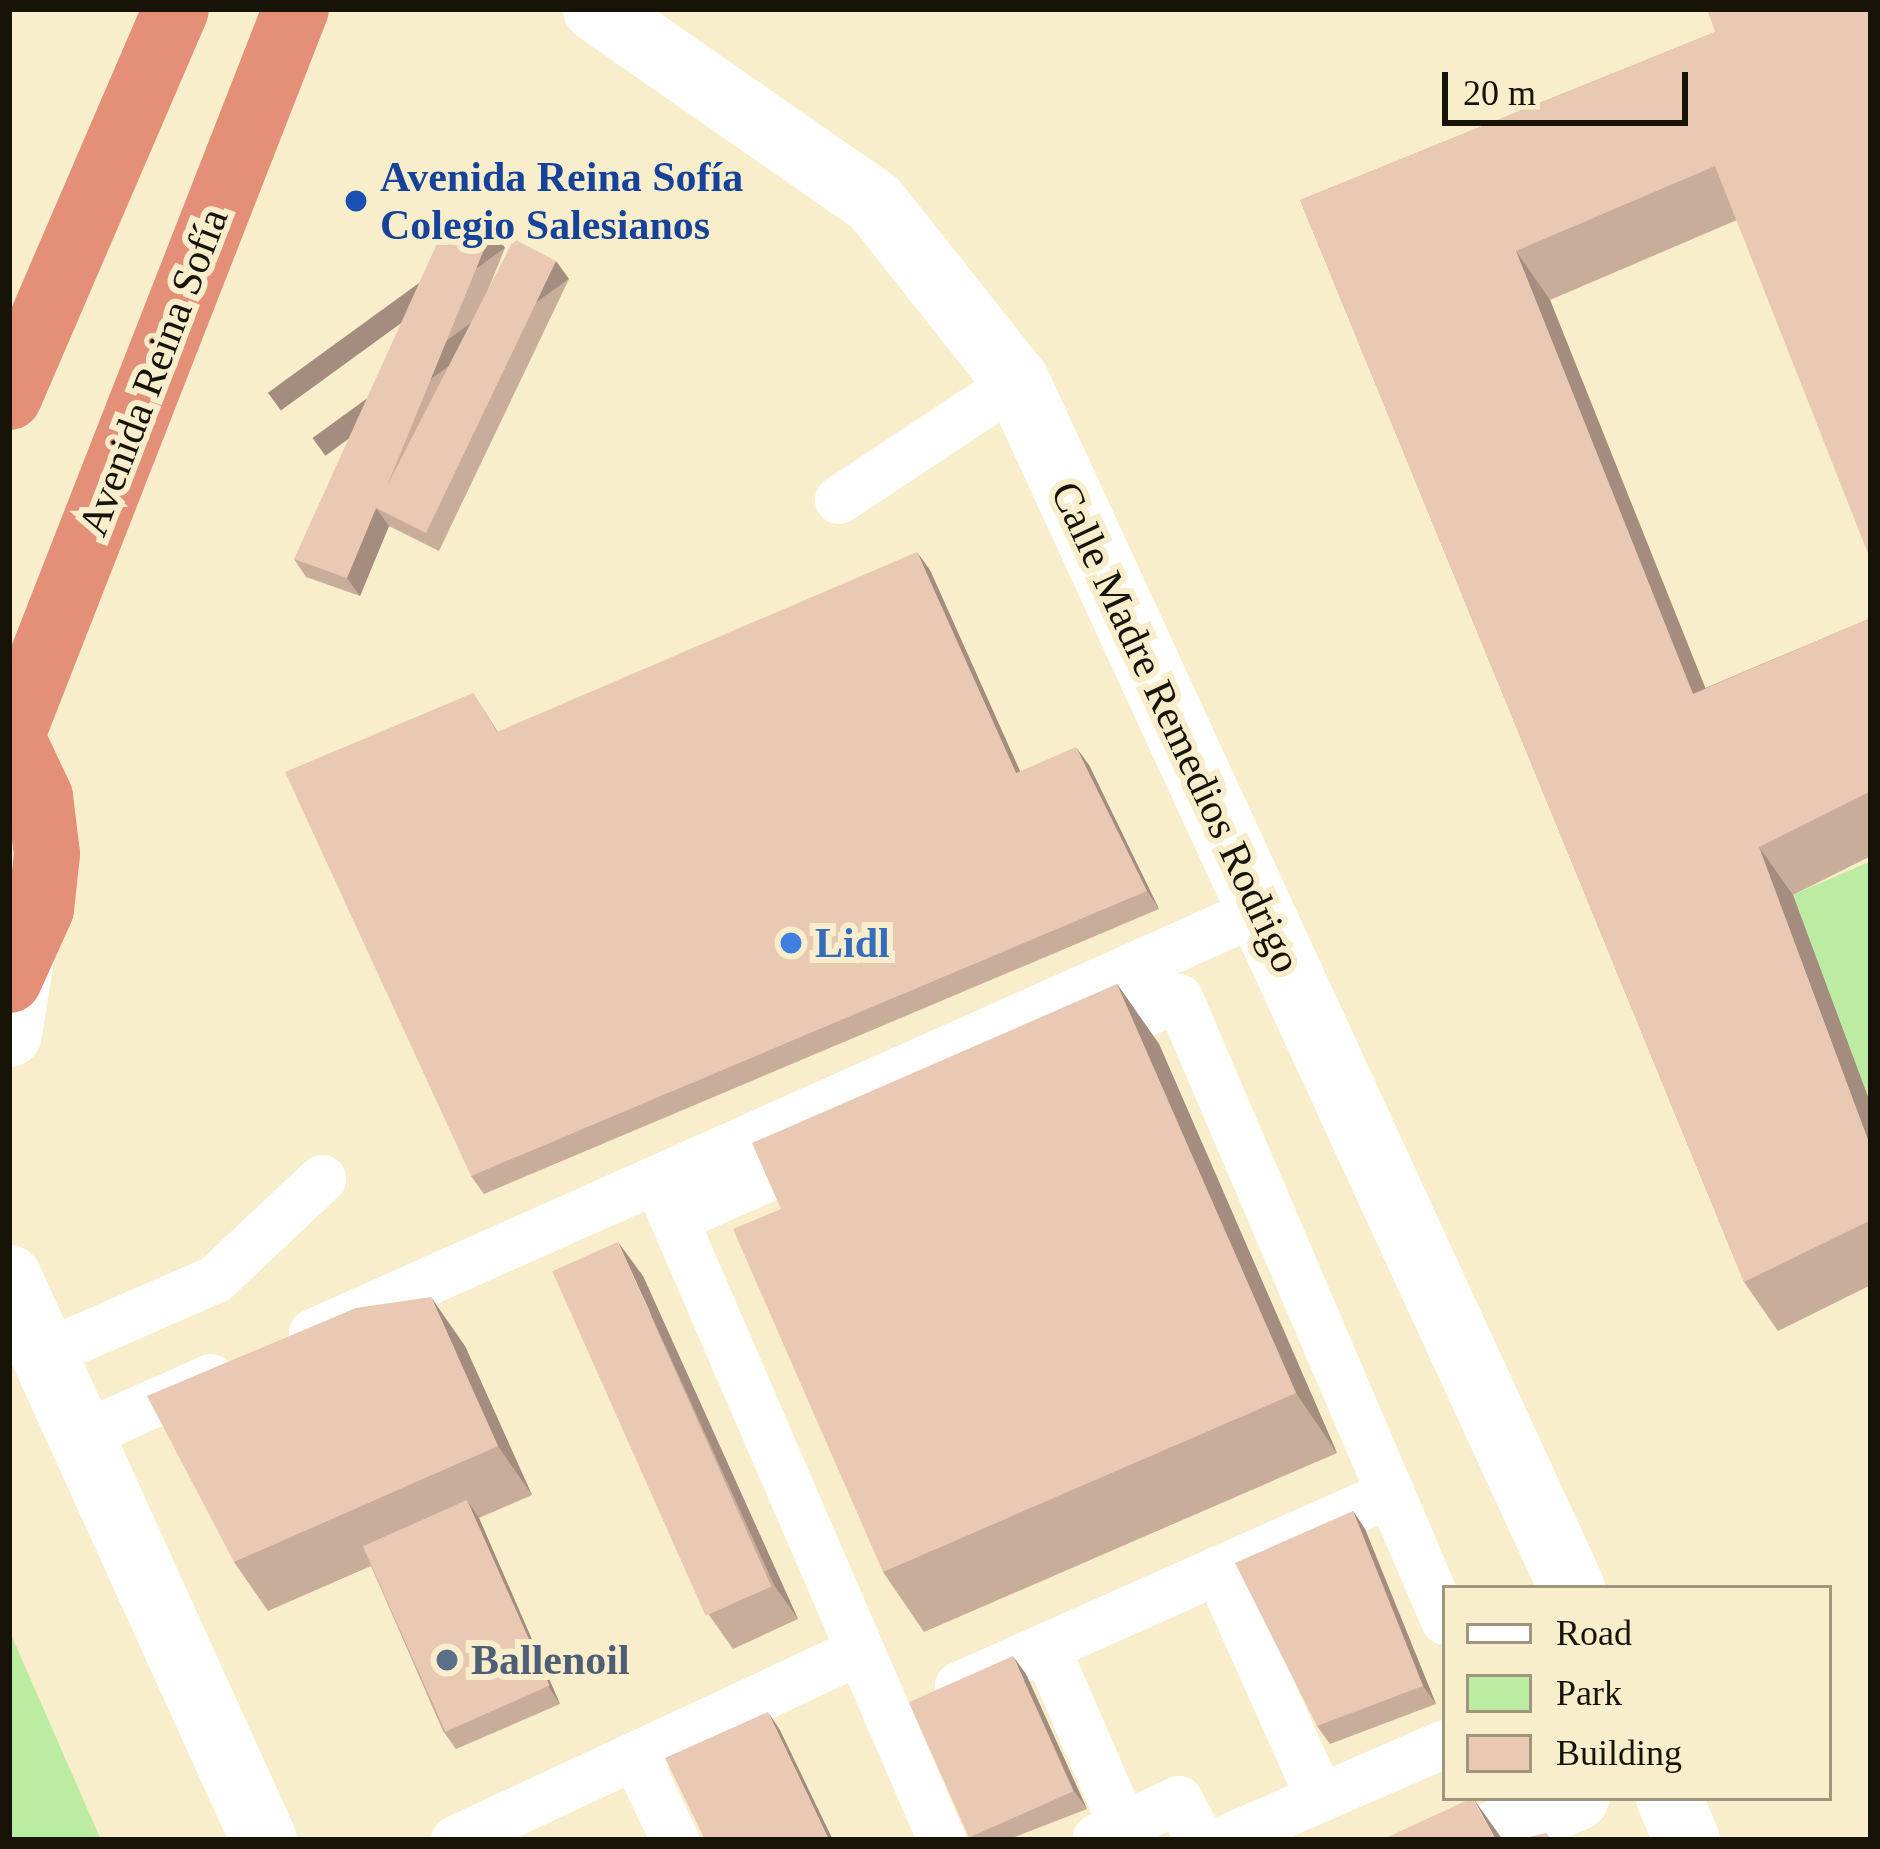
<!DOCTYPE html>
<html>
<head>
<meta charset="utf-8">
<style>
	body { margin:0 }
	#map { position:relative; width:1880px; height:1849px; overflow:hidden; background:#f9eecb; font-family:Georgia,serif }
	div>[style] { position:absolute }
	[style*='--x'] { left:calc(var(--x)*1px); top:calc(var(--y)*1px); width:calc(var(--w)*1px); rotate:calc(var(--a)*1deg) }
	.green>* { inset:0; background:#bceca2 }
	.service>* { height:48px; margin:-24px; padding:0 24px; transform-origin:24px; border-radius:24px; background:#fff }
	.minor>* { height:66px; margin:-33px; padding:0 33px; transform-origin:33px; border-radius:33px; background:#fff }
	.trunk>* { height:66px; margin:-33px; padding:0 33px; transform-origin:33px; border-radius:33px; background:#e48f78 }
	.wall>* { inset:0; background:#c9ad9b }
	.shaded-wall>* { inset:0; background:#a48d7e; transform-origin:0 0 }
	.building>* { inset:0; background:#eac9b4; transform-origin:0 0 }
	.dots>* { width:33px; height:33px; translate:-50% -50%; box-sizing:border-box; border:6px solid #f9eecb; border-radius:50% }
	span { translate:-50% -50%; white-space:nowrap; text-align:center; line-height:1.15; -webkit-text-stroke:12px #f9eecb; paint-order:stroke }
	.transit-label { font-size:42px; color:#164399; font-weight:700 }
	.left { translate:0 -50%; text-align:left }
	.street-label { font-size:42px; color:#171307 }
	.shop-label { font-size:42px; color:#366cbe; font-weight:700 }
	.service-label { font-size:42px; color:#4e5e75; font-weight:700 }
	.frame { position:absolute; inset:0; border:12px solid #171307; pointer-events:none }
	.legend { position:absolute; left:1442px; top:1585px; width:390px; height:216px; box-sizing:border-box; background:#f9eecb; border:3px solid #9f967d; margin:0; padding:15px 21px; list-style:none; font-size:36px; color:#171307 }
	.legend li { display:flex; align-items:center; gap:24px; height:60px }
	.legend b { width:60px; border:3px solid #9f967d }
	.scale { position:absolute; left:1442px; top:72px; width:246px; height:54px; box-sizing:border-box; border:6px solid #171307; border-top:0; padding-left:15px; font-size:36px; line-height:42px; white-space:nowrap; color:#171307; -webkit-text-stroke:9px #f9eecb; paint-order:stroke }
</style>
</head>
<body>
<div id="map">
	<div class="green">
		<i style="clip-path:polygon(1871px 861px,1871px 1106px,1793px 895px)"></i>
		<i style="clip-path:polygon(9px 1630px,101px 1840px,9px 1840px)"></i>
	</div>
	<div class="service">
		<i style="--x:839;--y:500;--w:214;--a:-33.5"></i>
		<i style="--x:1079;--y:1042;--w:109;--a:-23.7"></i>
		<i style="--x:1179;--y:998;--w:677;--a:66.88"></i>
		<i style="--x:661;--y:1189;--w:709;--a:66.65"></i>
		<i style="--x:674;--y:1219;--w:169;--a:-23.7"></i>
		<i style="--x:313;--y:1333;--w:1038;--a:-24.05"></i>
		<i style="--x:47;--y:1353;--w:184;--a:-23.6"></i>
		<i style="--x:216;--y:1279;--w:146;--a:-43.3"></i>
		<i style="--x:83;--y:1435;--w:140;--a:-24"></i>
		<i style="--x:1218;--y:1570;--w:250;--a:65.9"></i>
		<i style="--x:1046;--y:1648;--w:194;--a:66.6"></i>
		<i style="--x:959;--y:1686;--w:473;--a:-24"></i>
		<i style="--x:635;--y:1756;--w:93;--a:64.5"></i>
		<i style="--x:1097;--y:1838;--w:90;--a:-24.9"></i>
		<i style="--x:1179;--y:1800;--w:45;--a:62.3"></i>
		<i style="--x:455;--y:1840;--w:447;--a:-25"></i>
		<i style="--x:1224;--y:1840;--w:241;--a:-23.5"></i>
	</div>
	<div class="minor">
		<i style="--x:596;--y:9;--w:340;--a:34.8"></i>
		<i style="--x:875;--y:203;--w:228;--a:51.6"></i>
		<i style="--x:1017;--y:382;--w:1328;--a:65.29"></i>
		<i style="--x:9;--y:1034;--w:77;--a:-81"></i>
		<i style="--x:9;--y:1278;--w:617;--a:65.59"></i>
		<i style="--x:1669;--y:1798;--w:46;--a:66.8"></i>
		<i style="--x:1481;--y:1840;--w:104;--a:-23.9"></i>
	</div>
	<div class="trunk">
		<i style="--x:9;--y:397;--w:422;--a:-66.7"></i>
		<i style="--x:9;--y:731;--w:73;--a:64.8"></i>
		<i style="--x:40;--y:797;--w:57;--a:83"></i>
		<i style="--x:47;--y:854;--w:55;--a:96.2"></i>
		<i style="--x:41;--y:909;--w:78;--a:114.3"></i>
		<i style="--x:12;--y:735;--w:780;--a:-68.64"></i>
	</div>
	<div class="wall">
		<i style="clip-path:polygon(1871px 9px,1737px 220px,1550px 300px,1705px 688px,1871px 618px,1871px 856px,1793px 895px,1871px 1105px,1871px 1285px,1778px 1331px,1744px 1282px,1300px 200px,1715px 32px)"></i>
		<i style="clip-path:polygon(492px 230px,505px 248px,488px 290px,569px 279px,439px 551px,389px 526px,360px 596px,306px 577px,294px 559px)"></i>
		<i style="clip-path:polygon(930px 570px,1020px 772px,1089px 765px,1159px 909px,484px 1194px,471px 1176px,473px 693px,498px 732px)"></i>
		<i style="clip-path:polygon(1117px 984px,1159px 1044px,1337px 1453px,924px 1632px,883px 1572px,781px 1209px)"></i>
		<i style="clip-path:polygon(643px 1276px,798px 1619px,733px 1649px,709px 1615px)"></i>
		<i style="clip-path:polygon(465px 1346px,532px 1495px,479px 1518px,560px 1704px,456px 1749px,443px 1731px,371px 1566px,268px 1611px,234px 1562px)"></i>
		<i style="clip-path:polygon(1353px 1511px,1365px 1529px,1436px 1704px,1330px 1744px,1317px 1726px)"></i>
		<i style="clip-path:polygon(1026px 1674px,1087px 1809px,1007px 1840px,974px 1840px,968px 1832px)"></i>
	</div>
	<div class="shaded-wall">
		<i style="left:492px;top:230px;width:22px;height:277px;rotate:54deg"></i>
		<i style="clip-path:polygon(1516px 251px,1550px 300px,1727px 742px,1693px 694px)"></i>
		<i style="left:556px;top:261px;width:22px;height:301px;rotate:54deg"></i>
		<i style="clip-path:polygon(376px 508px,389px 526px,360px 596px,347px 578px)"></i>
		<i style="clip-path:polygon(917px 552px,930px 570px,1029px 791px,1016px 773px)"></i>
		<i style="clip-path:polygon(1076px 747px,1089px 765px,1159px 909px,1147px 891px)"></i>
		<i style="clip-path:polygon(1759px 847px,1793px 895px,1871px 1105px,1871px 1148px)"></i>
		<i style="clip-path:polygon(1117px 984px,1159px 1044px,1337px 1453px,1296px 1393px)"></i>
		<i style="clip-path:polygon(618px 1242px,643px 1276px,798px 1619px,774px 1585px)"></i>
		<i style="clip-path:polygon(431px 1297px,465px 1346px,532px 1495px,498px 1446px)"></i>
		<i style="clip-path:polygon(467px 1500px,479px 1518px,560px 1704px,548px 1686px)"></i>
		<i style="clip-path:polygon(1353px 1511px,1365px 1529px,1436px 1704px,1423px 1686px)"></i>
		<i style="clip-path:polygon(1013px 1656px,1026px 1674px,1087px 1809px,1074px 1791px)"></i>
		<i style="clip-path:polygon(768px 1712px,780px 1730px,833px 1840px,829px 1840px)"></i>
		<i style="clip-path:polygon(1473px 1798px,1503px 1840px,1496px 1840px)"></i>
	</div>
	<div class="building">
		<i style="clip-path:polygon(1707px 9px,1871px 9px,1871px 561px,1715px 166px,1516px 251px,1693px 694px,1871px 618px,1871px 791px,1759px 847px,1871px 1148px,1871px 1220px,1744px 1282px,1300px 200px,1715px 32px)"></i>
		<i style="clip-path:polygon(450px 215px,492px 230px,387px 486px,514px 239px,556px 261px,426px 533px,376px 508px,347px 578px,294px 559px)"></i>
		<i style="clip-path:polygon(917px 552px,1016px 773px,1076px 747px,1147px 891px,471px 1176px,285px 772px,473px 693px,497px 732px)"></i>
		<i style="clip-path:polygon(1117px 984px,1296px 1393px,883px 1572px,733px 1229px,781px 1209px,752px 1143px)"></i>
		<i style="left:618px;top:1242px;width:377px;height:72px;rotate:66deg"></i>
		<i style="clip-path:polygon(431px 1297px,498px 1446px,234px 1562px,147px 1396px,356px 1308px)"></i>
		<i style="left:467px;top:1500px;width:203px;height:114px;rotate:66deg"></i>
		<i style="clip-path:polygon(1353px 1511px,1423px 1686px,1317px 1726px,1235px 1563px)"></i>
		<i style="left:1013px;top:1656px;width:148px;height:114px;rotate:66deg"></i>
		<i style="clip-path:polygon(768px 1712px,829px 1840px,705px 1840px,665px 1758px)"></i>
		<i style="clip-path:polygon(1472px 1798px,1496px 1840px,1381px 1840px)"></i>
		<i style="clip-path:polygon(1547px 1833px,1550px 1840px,1515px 1840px)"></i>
	</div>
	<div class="dots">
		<i style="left:356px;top:201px;background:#1a4fb4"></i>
		<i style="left:791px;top:943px;background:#3f7fe0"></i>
		<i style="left:447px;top:1660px;background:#5c6f8a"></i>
	</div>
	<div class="transit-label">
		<span class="left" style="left:380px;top:201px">Avenida Reina Sofía<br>Colegio Salesianos</span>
	</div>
	<div class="street-label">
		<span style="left:153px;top:372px;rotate:-69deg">Avenida Reina Sofía</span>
		<span style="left:1176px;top:727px;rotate:65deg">Calle Madre Remedios Rodrigo</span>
	</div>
	<div class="shop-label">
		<span class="left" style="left:815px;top:943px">Lidl</span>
	</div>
	<div class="service-label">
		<span class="left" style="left:471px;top:1660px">Ballenoil</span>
	</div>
	<div class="frame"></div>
	<ul class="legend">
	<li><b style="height:15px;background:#fff"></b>Road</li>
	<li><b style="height:33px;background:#bceca2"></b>Park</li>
	<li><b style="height:33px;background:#eac9b4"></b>Building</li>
	</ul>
	<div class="scale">20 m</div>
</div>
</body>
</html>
